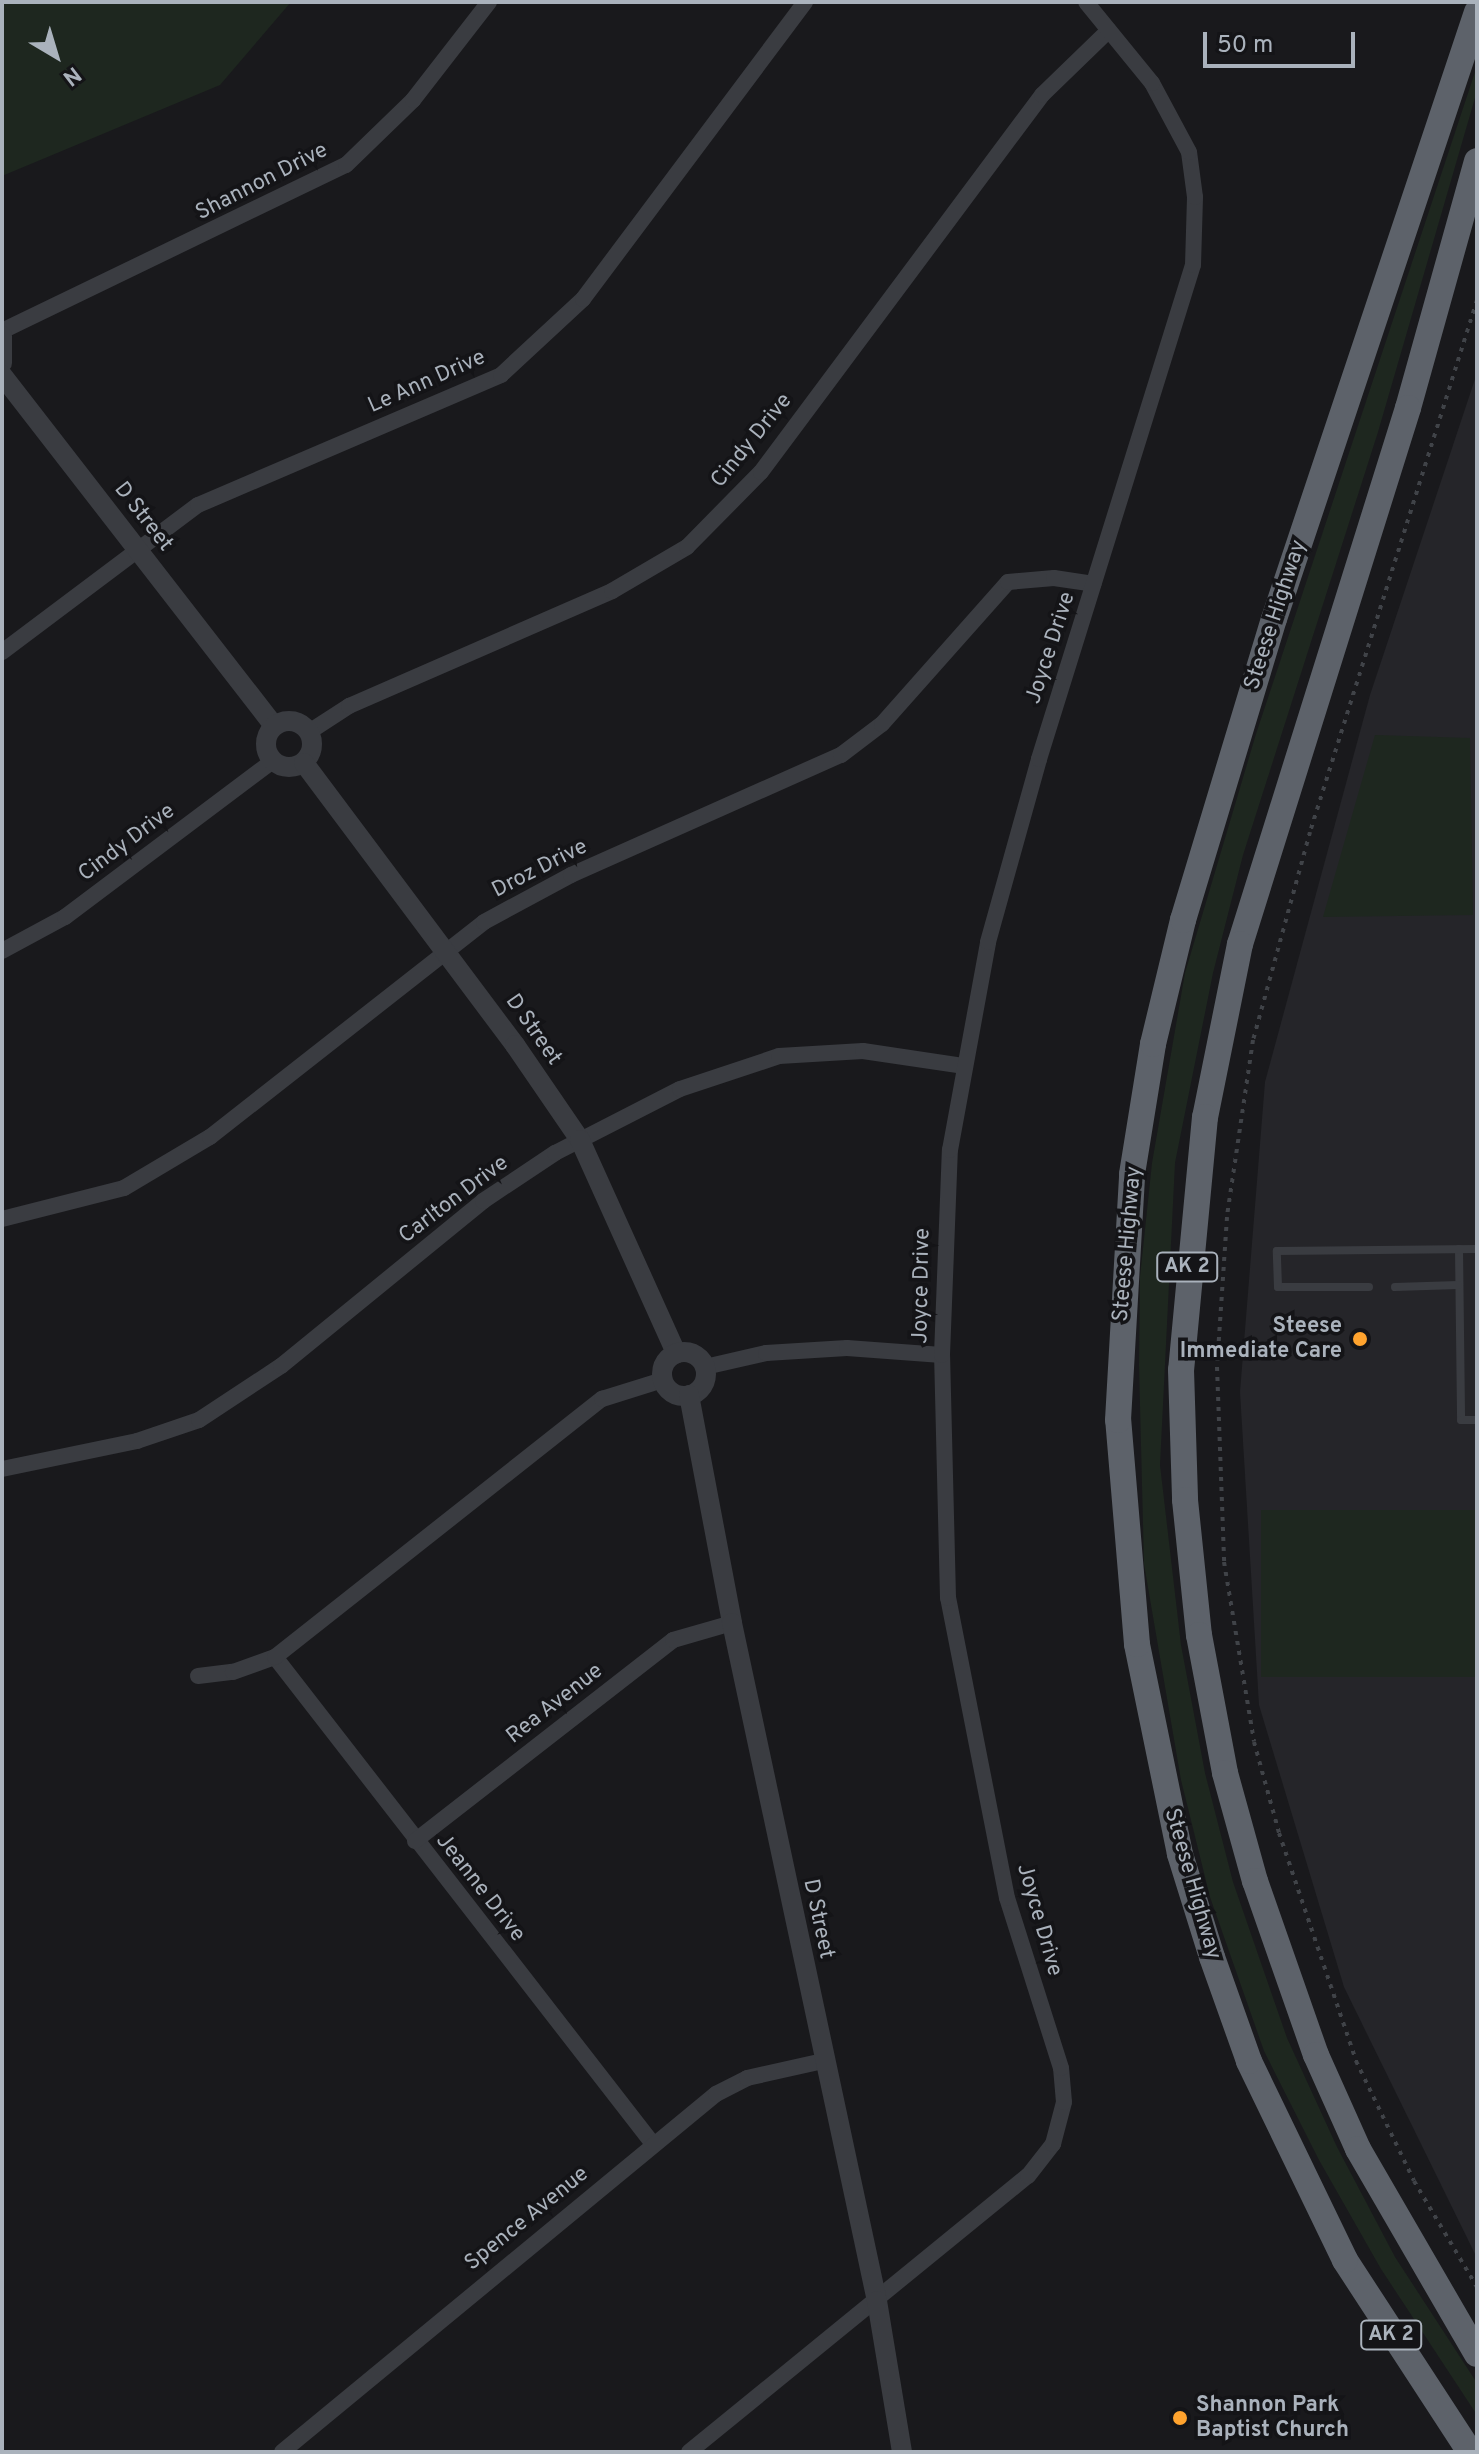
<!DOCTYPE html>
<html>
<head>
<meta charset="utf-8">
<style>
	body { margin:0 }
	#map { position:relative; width:1479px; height:2454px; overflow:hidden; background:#19191c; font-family:Overpass,sans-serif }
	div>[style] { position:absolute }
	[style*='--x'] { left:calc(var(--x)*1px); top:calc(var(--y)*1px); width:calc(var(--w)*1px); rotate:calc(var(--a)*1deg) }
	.built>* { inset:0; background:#252529 }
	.green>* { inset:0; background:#1e271f; transform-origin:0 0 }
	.path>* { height:4px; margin-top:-2px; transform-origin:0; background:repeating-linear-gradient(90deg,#404348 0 4px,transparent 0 10px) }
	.service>* { height:8px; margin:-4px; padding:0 4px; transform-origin:4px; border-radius:4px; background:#3a3c41 }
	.minor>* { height:16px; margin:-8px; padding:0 8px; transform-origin:8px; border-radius:8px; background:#3a3c41 }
	.tertiary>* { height:20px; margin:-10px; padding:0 10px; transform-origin:10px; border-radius:10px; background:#3a3c41 }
	.tertiary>.ring { margin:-10px; padding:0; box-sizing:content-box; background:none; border:20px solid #3a3c41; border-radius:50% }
	.trunk>* { height:26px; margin:-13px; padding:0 13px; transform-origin:13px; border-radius:13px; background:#5d626a }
	.dots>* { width:22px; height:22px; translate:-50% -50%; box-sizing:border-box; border:4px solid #141417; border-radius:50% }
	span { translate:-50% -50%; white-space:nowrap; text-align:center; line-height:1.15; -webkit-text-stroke:7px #141417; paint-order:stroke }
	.shield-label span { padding:2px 6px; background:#141417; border:2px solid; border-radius:6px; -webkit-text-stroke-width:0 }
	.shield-label { font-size:20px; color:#aab2bc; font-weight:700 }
	.street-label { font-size:22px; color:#aab2bc }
	.poi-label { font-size:22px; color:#aab2bc; font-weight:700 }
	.right { translate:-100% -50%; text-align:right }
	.left { translate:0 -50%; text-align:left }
	.frame { position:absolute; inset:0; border:4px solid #aab2bc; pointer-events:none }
	.north { position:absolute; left:16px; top:16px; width:80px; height:80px; -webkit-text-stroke:6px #141417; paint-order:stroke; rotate:142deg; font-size:22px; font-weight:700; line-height:32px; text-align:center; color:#aab2bc }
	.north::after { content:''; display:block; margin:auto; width:28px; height:36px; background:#aab2bc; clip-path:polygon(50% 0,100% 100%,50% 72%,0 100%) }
	.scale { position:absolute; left:1203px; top:32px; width:152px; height:36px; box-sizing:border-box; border:4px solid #aab2bc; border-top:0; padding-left:10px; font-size:24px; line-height:28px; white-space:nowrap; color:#aab2bc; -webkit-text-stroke:6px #141417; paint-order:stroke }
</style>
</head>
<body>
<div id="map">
	<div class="built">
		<i style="clip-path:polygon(1477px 373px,1477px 2258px,1344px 1987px,1259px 1705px,1240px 1392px,1265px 1082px,1370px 695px)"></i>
	</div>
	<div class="green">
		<i style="clip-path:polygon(2px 2px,291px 2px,220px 85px,2px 176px)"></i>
		<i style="clip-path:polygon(1477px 66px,1477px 91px,1378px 432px,1243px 855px,1213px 973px,1175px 1163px,1160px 1465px,1181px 1645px,1205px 1773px,1233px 1882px,1287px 2038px,1337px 2147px,1395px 2257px,1477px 2383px,1477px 2415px,1381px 2269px,1319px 2160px,1264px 2051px,1210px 1897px,1181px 1780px,1144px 1564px,1139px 1365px,1140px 1277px,1152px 1163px,1185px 973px,1256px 734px)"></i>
		<i style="clip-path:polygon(1375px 735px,1470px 738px,1473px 915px,1323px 917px)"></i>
		<i style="left:1477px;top:1510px;width:167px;height:216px;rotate:90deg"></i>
	</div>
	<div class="path">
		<i style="--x:1477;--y:300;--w:558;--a:107.43"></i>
		<i style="--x:1310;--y:832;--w:216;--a:105.3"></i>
		<i style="--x:1253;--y:1040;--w:179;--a:98.4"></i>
		<i style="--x:1227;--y:1217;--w:150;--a:93.8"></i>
		<i style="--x:1217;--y:1367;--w:195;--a:87.9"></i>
		<i style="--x:1224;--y:1562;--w:182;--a:80.5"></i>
		<i style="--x:1254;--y:1742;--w:94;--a:74.6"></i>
		<i style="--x:1279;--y:1833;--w:241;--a:71.3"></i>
		<i style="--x:1356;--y:2061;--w:133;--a:64.2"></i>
		<i style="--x:1414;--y:2181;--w:123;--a:59.3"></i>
	</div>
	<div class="service">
		<i style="--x:1459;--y:1249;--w:171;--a:89.3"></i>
		<i style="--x:1461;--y:1420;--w:16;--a:0"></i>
		<i style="--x:1369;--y:1287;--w:91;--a:180"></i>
		<i style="--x:1278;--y:1287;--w:36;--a:-92"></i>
		<i style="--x:1277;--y:1251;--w:200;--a:-0.6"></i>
		<i style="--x:1395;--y:1287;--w:63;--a:-1.8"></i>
	</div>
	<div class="minor">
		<i style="--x:2;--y:331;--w:382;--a:-25.8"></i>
		<i style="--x:346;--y:165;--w:93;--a:-44.1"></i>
		<i style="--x:413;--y:100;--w:124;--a:-52.2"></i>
		<i style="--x:2;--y:652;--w:245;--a:-36.9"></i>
		<i style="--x:198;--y:505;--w:330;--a:-23.2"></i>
		<i style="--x:501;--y:375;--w:112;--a:-42.8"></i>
		<i style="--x:583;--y:299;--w:371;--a:-53.2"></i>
		<i style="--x:309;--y:732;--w:48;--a:-33"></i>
		<i style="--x:349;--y:706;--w:287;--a:-23.6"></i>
		<i style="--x:612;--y:591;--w:87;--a:-30.4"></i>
		<i style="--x:687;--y:547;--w:105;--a:-45.4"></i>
		<i style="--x:761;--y:472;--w:470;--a:-53.3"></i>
		<i style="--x:1042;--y:95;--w:93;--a:-44.1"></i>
		<i style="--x:2;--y:951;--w:72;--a:-28.4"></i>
		<i style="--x:65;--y:917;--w:260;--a:-36.9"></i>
		<i style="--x:2;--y:1219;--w:126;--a:-14.3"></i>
		<i style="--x:124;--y:1188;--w:100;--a:-30.7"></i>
		<i style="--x:210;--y:1137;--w:348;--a:-38.1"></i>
		<i style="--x:484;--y:922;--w:99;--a:-28.4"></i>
		<i style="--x:571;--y:875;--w:295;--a:-24"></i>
		<i style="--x:841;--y:755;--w:51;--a:-37.1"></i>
		<i style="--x:882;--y:724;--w:190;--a:-48.4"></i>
		<i style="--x:1008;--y:582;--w:46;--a:-5"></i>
		<i style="--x:1054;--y:578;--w:40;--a:8.5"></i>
		<i style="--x:705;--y:1367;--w:63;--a:-12.9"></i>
		<i style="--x:766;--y:1353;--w:81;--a:-3.5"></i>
		<i style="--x:847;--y:1348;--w:95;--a:4.2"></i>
		<i style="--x:2;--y:1469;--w:138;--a:-11.7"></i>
		<i style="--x:137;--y:1441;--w:65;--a:-18.7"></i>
		<i style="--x:199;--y:1420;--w:98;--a:-33.4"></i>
		<i style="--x:281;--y:1366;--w:261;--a:-39.2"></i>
		<i style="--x:483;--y:1201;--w:87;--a:-33.7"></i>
		<i style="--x:555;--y:1153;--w:140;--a:-27.1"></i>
		<i style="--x:680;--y:1089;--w:104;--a:-18.4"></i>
		<i style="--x:779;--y:1056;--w:84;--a:-3.4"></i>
		<i style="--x:863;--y:1051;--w:101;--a:8.5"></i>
		<i style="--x:275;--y:1657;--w:616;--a:52.18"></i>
		<i style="--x:198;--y:1676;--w:35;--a:-7"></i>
		<i style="--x:233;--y:1672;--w:45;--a:-19.7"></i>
		<i style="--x:275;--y:1657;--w:417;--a:-38.3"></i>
		<i style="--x:602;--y:1399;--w:64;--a:-17.3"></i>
		<i style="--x:415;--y:1841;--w:327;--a:-37.9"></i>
		<i style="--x:673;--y:1640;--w:61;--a:-16.1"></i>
		<i style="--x:282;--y:2452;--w:563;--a:-39.52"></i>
		<i style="--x:716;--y:2094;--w:35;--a:-27"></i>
		<i style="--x:747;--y:2078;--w:78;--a:-12.6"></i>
		<i style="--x:689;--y:2452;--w:437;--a:-39.2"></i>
		<i style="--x:1028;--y:2176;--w:41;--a:-52"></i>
		<i style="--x:1053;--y:2144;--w:43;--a:-75.3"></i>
		<i style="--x:1064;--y:2102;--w:34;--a:-95"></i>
		<i style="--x:1061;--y:2068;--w:178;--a:-107.6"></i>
		<i style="--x:1007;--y:1898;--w:306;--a:-101.1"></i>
		<i style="--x:948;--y:1598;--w:243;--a:-91.4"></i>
		<i style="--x:942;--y:1355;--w:205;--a:-87.8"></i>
		<i style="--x:950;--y:1150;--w:211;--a:-79.6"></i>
		<i style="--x:988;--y:942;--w:190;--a:-74.4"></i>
		<i style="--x:1039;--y:759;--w:517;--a:-72.69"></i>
		<i style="--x:1193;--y:265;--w:68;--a:-88.3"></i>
		<i style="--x:1195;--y:197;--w:45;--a:-97.6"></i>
		<i style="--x:1189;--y:152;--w:78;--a:-118.2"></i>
		<i style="--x:1152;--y:83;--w:104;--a:-129.2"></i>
	</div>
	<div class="tertiary">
		<i style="--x:2;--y:336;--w:27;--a:90"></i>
		<i style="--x:2;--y:375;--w:444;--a:52.2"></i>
		<i class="ring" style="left:266px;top:721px;width:26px;height:26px"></i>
		<i style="--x:304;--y:763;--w:352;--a:53.2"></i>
		<i style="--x:515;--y:1045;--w:115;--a:55.6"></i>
		<i style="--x:580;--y:1140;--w:234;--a:65.7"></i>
		<i class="ring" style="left:662px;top:1352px;width:24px;height:24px"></i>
		<i style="--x:689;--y:1395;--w:232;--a:79.3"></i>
		<i style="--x:732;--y:1623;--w:693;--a:77.93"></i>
		<i style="--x:877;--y:2301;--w:153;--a:80.6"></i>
	</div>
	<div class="trunk">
		<i style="--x:1477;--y:161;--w:256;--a:105.6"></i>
		<i style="--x:1408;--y:408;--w:562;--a:107.4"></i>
		<i style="--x:1240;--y:944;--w:177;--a:101.4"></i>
		<i style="--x:1205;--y:1117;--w:254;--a:95.4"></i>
		<i style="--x:1181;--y:1370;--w:130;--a:88.2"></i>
		<i style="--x:1185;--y:1500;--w:136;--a:84.1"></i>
		<i style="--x:1199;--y:1635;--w:140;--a:79.3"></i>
		<i style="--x:1225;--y:1773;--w:112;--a:74.5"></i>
		<i style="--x:1255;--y:1881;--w:184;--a:70.7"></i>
		<i style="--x:1316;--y:2055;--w:103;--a:65.9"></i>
		<i style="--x:1358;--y:2149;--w:237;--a:59.9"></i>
		<i style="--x:1470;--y:2452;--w:229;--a:-123.1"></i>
		<i style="--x:1345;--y:2260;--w:221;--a:-115.8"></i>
		<i style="--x:1249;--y:2061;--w:110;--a:-109.6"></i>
		<i style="--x:1212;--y:1957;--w:108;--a:-107.3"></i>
		<i style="--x:1180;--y:1854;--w:214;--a:-101.6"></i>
		<i style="--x:1137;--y:1644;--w:225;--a:-94.8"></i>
		<i style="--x:1118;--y:1420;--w:246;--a:-86.7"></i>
		<i style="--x:1132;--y:1174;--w:132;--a:-80.8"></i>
		<i style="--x:1153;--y:1044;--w:128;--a:-76.4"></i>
		<i style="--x:1183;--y:920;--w:314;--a:-73.2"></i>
		<i style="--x:1274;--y:619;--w:640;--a:-71.51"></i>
	</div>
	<div class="dots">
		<i style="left:1360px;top:1339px;background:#ffa32e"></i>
		<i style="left:1180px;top:2418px;background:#ffa32e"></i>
	</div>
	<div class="shield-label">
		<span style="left:1187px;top:1267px">AK 2</span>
		<span style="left:1391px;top:2335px">AK 2</span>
	</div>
	<div class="street-label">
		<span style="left:262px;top:182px;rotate:-27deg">Shannon Drive</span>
		<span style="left:427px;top:382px;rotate:-24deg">Le Ann Drive</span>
		<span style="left:752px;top:441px;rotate:-51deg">Cindy Drive</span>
		<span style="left:143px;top:517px;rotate:52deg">D Street</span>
		<span style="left:1276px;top:615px;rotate:-72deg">Steese Highway</span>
		<span style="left:1051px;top:648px;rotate:-72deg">Joyce Drive</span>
		<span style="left:127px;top:843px;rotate:-37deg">Cindy Drive</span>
		<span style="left:540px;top:869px;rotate:-27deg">Droz Drive</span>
		<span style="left:533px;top:1030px;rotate:55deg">D Street</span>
		<span style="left:454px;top:1200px;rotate:-37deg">Carlton Drive</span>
		<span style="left:1128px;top:1244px;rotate:-85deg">Steese Highway</span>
		<span style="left:922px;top:1286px;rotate:-89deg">Joyce Drive</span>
		<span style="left:555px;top:1704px;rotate:-38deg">Rea Avenue</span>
		<span style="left:1192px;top:1884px;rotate:74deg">Steese Highway</span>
		<span style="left:480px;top:1888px;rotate:52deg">Jeanne Drive</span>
		<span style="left:818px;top:1919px;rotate:78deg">D Street</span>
		<span style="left:1039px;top:1920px;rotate:74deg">Joyce Drive</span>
		<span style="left:527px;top:2219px;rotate:-39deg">Spence Avenue</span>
	</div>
	<div class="poi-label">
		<span class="right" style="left:1342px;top:1339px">Steese<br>Immediate Care</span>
		<span class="left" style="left:1196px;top:2418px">Shannon Park<br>Baptist Church</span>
	</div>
	<div class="frame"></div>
	<div class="north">N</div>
	<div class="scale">50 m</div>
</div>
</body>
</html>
